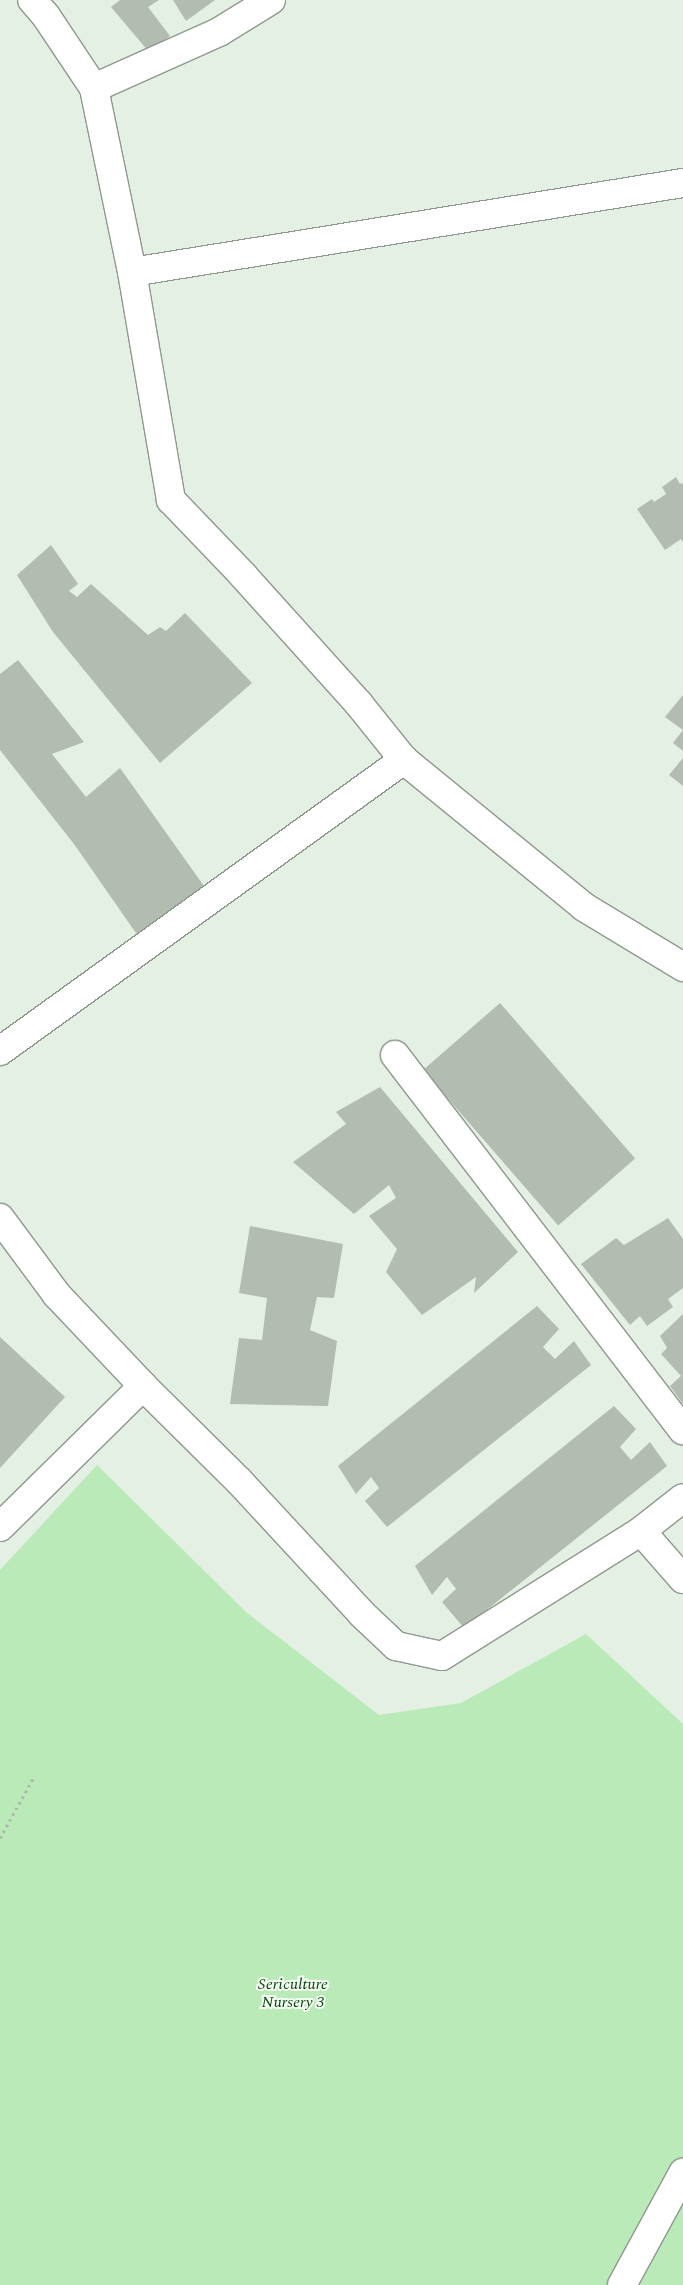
<!DOCTYPE html>
<html>
<head>
<meta charset="utf-8">
<style>
	body { margin:0 }
	#map { position:relative; width:683px; height:2285px; overflow:hidden; background:#e5f0e5; font-family:Spectral,serif }
	div>[style] { position:absolute }
	[style*='--x'] { left:calc(var(--x)*1px); top:calc(var(--y)*1px); width:calc(var(--w)*1px); rotate:calc(var(--a)*1deg) }
	.green>* { inset:0; background:#b9eab7 }
	.building>* { inset:0; background:#b2bcb1; transform-origin:0 0 }
	.path>* { height:3px; margin-top:-1.5px; transform-origin:0; background:repeating-linear-gradient(90deg,#adb6ad 0 2.5px,transparent 0 6.5px) }
	.roads { filter:drop-shadow(1px 0 #8f988e) drop-shadow(-1px 0 #8f988e) drop-shadow(0 1px #8f988e) drop-shadow(0 -1px #8f988e) }
	.street>* { height:28px; margin:-14px; padding:0 14px; transform-origin:14px; border-radius:14px; background:#fff }
	.secondary>* { height:28px; margin:-14px; padding:0 14px; transform-origin:14px; border-radius:14px; background:#fff }
	span { translate:-50% -50%; white-space:nowrap; text-align:center; line-height:1.15; -webkit-text-stroke:4px #f3fdf2; paint-order:stroke }
	.park-label { font-size:16px; color:#07420d; font-style:italic }
</style>
</head>
<body>
<div id="map">
	<div class="green">
		<i style="clip-path:polygon(97px 1465px,246px 1612px,379px 1715px,461px 1703px,586px 1634px,683px 1724px,683px 2285px,0 2285px,0 1570px)"></i>
	</div>
	<div class="building">
		<i style="clip-path:polygon(120px 0,159px 0,148px 7px,170px 36px,149px 52px,111px 7px)"></i>
		<i style="clip-path:polygon(173px 0,215px 0,186px 21px)"></i>
		<i style="clip-path:polygon(676px 477px,680px 484px,683px 483px,683px 542px,681px 539px,665px 550px,637px 509px,652px 499px,654px 502px,666px 494px,662px 487px)"></i>
		<i style="clip-path:polygon(51px 545px,78px 584px,69px 591px,77px 597px,91px 584px,148px 635px,160px 627px,166px 631px,185px 613px,252px 683px,160px 763px,53px 632px,17px 575px)"></i>
		<i style="clip-path:polygon(18px 660px,84px 742px,52px 754px,86px 797px,120px 768px,204px 886px,138px 936px,74px 844px,0 750px,0 674px)"></i>
		<i style="clip-path:polygon(683px 695px,683px 751px,673px 743px,683px 730px,665px 717px)"></i>
		<i style="clip-path:polygon(683px 758px,683px 786px,669px 775px)"></i>
		<i style="left:500px;top:1003px;width:206px;height:102px;rotate:49deg"></i>
		<i style="clip-path:polygon(380px 1087px,518px 1252px,474px 1293px,476px 1277px,422px 1315px,386px 1272px,397px 1249px,369px 1216px,396px 1198px,389px 1185px,354px 1214px,293px 1162px,346px 1124px,336px 1112px)"></i>
		<i style="clip-path:polygon(668px 1218px,683px 1239px,683px 1288px,668px 1299px,673px 1307px,647px 1326px,640px 1316px,630px 1325px,581px 1264px,616px 1238px,624px 1245px)"></i>
		<i style="clip-path:polygon(250px 1226px,343px 1244px,334px 1298px,317px 1297px,310px 1330px,337px 1341px,328px 1406px,230px 1404px,239px 1338px,262px 1340px,267px 1298px,239px 1293px)"></i>
		<i style="clip-path:polygon(537px 1306px,559px 1329px,543px 1347px,555px 1359px,574px 1341px,591px 1365px,387px 1527px,365px 1501px,379px 1488px,371px 1477px,356px 1494px,338px 1466px)"></i>
		<i style="clip-path:polygon(683px 1314px,683px 1404px,670px 1386px,681px 1376px,661px 1354px,667px 1348px,660px 1336px)"></i>
		<i style="clip-path:polygon(0 1337px,65px 1397px,0 1468px)"></i>
		<i style="clip-path:polygon(614px 1406px,636px 1429px,620px 1447px,631px 1460px,650px 1442px,667px 1466px,464px 1628px,442px 1602px,456px 1589px,447px 1577px,432px 1595px,415px 1566px)"></i>
	</div>
	<div class="path">
		<i style="--x:0;--y:1838;--w:70;--a:-60.9"></i>
	</div>
	<div class="roads">
		<div class="street">
			<i style="--x:94;--y:88;--w:137;--a:-24.1"></i>
			<i style="--x:219;--y:32;--w:61;--a:-31.6"></i>
			<i style="--x:132;--y:272;--w:558;--a:-9.18"></i>
			<i style="--x:404;--y:760;--w:232;--a:39.2"></i>
			<i style="--x:584;--y:907;--w:116;--a:31.2"></i>
			<i style="--x:395;--y:1055;--w:473;--a:52.5"></i>
			<i style="--x:0;--y:1218;--w:96;--a:53.5"></i>
			<i style="--x:57;--y:1295;--w:125;--a:46.6"></i>
			<i style="--x:143;--y:1386;--w:135;--a:44.7"></i>
			<i style="--x:239;--y:1481;--w:181;--a:47.2"></i>
			<i style="--x:362;--y:1614;--w:47;--a:43.3"></i>
			<i style="--x:396;--y:1646;--w:47;--a:12.3"></i>
			<i style="--x:442;--y:1656;--w:235;--a:-32.1"></i>
			<i style="--x:641;--y:1531;--w:53;--a:-38.2"></i>
			<i style="--x:0;--y:1527;--w:201;--a:-44.6"></i>
			<i style="--x:641;--y:1531;--w:64;--a:48.8"></i>
			<i style="--x:622;--y:2285;--w:128;--a:-61.4"></i>
		</div>
		<div class="secondary">
			<i style="--x:0;--y:1051;--w:498;--a:-35.8"></i>
			<i style="--x:404;--y:760;--w:72;--a:-128.8"></i>
			<i style="--x:359;--y:704;--w:173;--a:-132"></i>
			<i style="--x:243;--y:575;--w:104;--a:-133.8"></i>
			<i style="--x:171;--y:500;--w:231;--a:-99.7"></i>
			<i style="--x:132;--y:272;--w:188;--a:-101.7"></i>
			<i style="--x:94;--y:88;--w:87;--a:-123.7"></i>
			<i style="--x:46;--y:16;--w:21;--a:-131"></i>
		</div>
	</div>
	<div class="park-label">
		<span style="left:293px;top:1993px">Sericulture<br>Nursery 3</span>
	</div>
</div>
</body>
</html>
